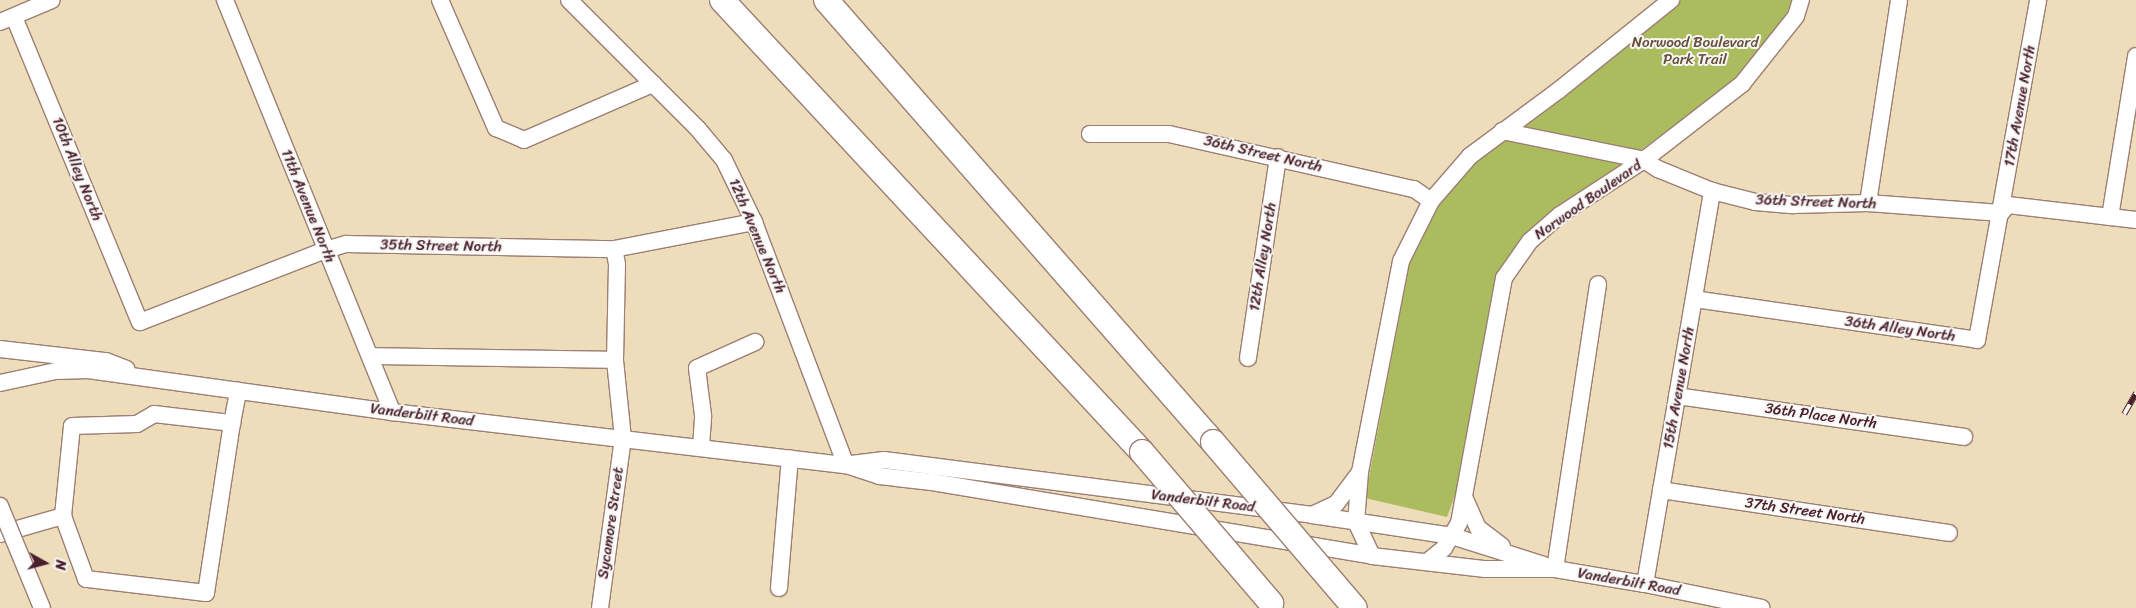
<!DOCTYPE html>
<html>
<head>
<meta charset="utf-8">
<style>
	body { margin:0 }
	#map { position:relative; width:2136px; height:608px; overflow:hidden; background:#edddbb; font-family:Sriracha,sans-serif }
	div>[style] { position:absolute }
	[style*='--x'] { left:calc(var(--x)*1px); top:calc(var(--y)*1px); width:calc(var(--w)*1px); rotate:calc(var(--a)*1deg) }
	.green>* { inset:0; background:#abbc5f }
	.roads { filter:drop-shadow(1px 0 #9c7e73) drop-shadow(-1px 0 #9c7e73) drop-shadow(0 1px #9c7e73) drop-shadow(0 -1px #9c7e73) }
	.minor>* { height:16px; margin:-8px; padding:0 8px; transform-origin:8px; border-radius:8px; background:#fff }
	.highway>* { height:24px; margin:-12px; padding:0 12px; transform-origin:12px; border-radius:12px; background:#fff }
	.rail>* { height:5.5px; margin-top:-2.75px; transform-origin:0; background:repeating-linear-gradient(90deg,#f6f6f2 0 11px,#4a1f2b 0 22px); box-sizing:border-box; border-block:1px solid #4a1f2b }
	.bridges { filter:drop-shadow(1px 0 #9c7e73) drop-shadow(-1px 0 #9c7e73) drop-shadow(0 1px #9c7e73) drop-shadow(0 -1px #9c7e73) }
	.minor-bridge>* { height:16px; margin:-8px; padding:0 8px; transform-origin:8px; border-radius:8px; background:#fff }
	.highway-bridge>* { height:24px; margin:-12px; padding:0 12px; transform-origin:12px; border-radius:12px; background:#fff }
	span { translate:-50% -50%; white-space:nowrap; text-align:center; line-height:1.15; -webkit-text-stroke:4px #f6f6f2; paint-order:stroke }
	.park-label { font-size:15px; color:#674e3b }
	.street-label { font-size:15px; color:#4a1f2b }
	.north { position:absolute; left:20px; top:538px; width:50px; height:50px; -webkit-text-stroke:4px #f6f6f2; paint-order:stroke; rotate:97deg; font-size:14px; font-weight:700; line-height:20px; text-align:center; color:#4a1f2b }
	.north::after { content:''; display:block; margin:auto; width:18px; height:22px; background:#4a1f2b; clip-path:polygon(50% 0,100% 100%,50% 72%,0 100%) }
</style>
</head>
<body>
<div id="map">
	<div class="green">
		<i style="clip-path:polygon(1681px 0,1792px 0,1786px 15px,1738px 79px,1526px 234px,1499px 272px,1461px 479px,1447px 517px,1365px 498px,1409px 265px,1438px 206px,1476px 162px)"></i>
	</div>
	<div class="roads">
		<div class="minor">
			<i style="--x:225;--y:0;--w:445;--a:67.9"></i>
			<i style="--x:440;--y:0;--w:140;--a:66.4"></i>
			<i style="--x:496;--y:128;--w:30;--a:23"></i>
			<i style="--x:524;--y:140;--w:141;--a:-23.5"></i>
			<i style="--x:569;--y:0;--w:182;--a:45"></i>
			<i style="--x:698;--y:129;--w:40;--a:50"></i>
			<i style="--x:724;--y:160;--w:69;--a:64.2"></i>
			<i style="--x:754;--y:222;--w:260;--a:69.3"></i>
			<i style="--x:14;--y:17;--w:330;--a:67.6"></i>
			<i style="--x:140;--y:322;--w:199;--a:-21.2"></i>
			<i style="--x:326;--y:250;--w:21;--a:-17"></i>
			<i style="--x:346;--y:244;--w:268;--a:1.1"></i>
			<i style="--x:614;--y:249;--w:143;--a:-10.9"></i>
			<i style="--x:0;--y:22;--w:56;--a:-22.9"></i>
			<i style="--x:1502;--y:131;--w:145;--a:11.5"></i>
			<i style="--x:1644;--y:160;--w:17;--a:33"></i>
			<i style="--x:1658;--y:169;--w:58;--a:22.2"></i>
			<i style="--x:1712;--y:191;--w:44;--a:14.3"></i>
			<i style="--x:1755;--y:202;--w:38;--a:5"></i>
			<i style="--x:1793;--y:205;--w:75;--a:-1.5"></i>
			<i style="--x:1868;--y:203;--w:133;--a:4.3"></i>
			<i style="--x:2001;--y:213;--w:11;--a:-49"></i>
			<i style="--x:2008;--y:205;--w:129;--a:6.7"></i>
			<i style="--x:1090;--y:134;--w:79;--a:0"></i>
			<i style="--x:1169;--y:134;--w:251;--a:12.7"></i>
			<i style="--x:1414;--y:189;--w:21;--a:35"></i>
			<i style="--x:1868;--y:203;--w:205;--a:-81.3"></i>
			<i style="--x:2110;--y:217;--w:163;--a:-80.8"></i>
			<i style="--x:1694;--y:299;--w:286;--a:8.2"></i>
			<i style="--x:1977;--y:340;--w:345;--a:-79.8"></i>
			<i style="--x:0;--y:349;--w:107;--a:6.5"></i>
			<i style="--x:106;--y:361;--w:22;--a:21"></i>
			<i style="--x:370;--y:356;--w:245;--a:0.9"></i>
			<i style="--x:1248;--y:358;--w:203;--a:-81.5"></i>
			<i style="--x:0;--y:383;--w:57;--a:-12.1"></i>
			<i style="--x:56;--y:371;--w:32;--a:-2"></i>
			<i style="--x:88;--y:370;--w:307;--a:7.9"></i>
			<i style="--x:392;--y:412;--w:457;--a:6.7"></i>
			<i style="--x:846;--y:465;--w:35;--a:18"></i>
			<i style="--x:879;--y:476;--w:53;--a:6.5"></i>
			<i style="--x:932;--y:482;--w:446;--a:9.5"></i>
			<i style="--x:1372;--y:556;--w:114;--a:6.6"></i>
			<i style="--x:1485;--y:569;--w:70;--a:0"></i>
			<i style="--x:1555;--y:569;--w:91;--a:9.5"></i>
			<i style="--x:1645;--y:584;--w:119;--a:11.6"></i>
			<i style="--x:1677;--y:396;--w:290;--a:8.1"></i>
			<i style="--x:154;--y:414;--w:79;--a:6.6"></i>
			<i style="--x:232;--y:423;--w:172;--a:98.7"></i>
			<i style="--x:206;--y:593;--w:121;--a:-173.3"></i>
			<i style="--x:86;--y:579;--w:67;--a:-110.1"></i>
			<i style="--x:63;--y:516;--w:90;--a:-84.3"></i>
			<i style="--x:72;--y:426;--w:65;--a:-1.8"></i>
			<i style="--x:137;--y:424;--w:20;--a:-30"></i>
			<i style="--x:232;--y:423;--w:33;--a:-79"></i>
			<i style="--x:701;--y:447;--w:32;--a:-86"></i>
			<i style="--x:703;--y:415;--w:47;--a:-97.3"></i>
			<i style="--x:697;--y:368;--w:64;--a:-24.1"></i>
			<i style="--x:851;--y:464;--w:33;--a:-7"></i>
			<i style="--x:884;--y:460;--w:432;--a:7.3"></i>
			<i style="--x:1312;--y:515;--w:142;--a:8.5"></i>
			<i style="--x:1452;--y:536;--w:96;--a:17.5"></i>
			<i style="--x:1661;--y:490;--w:291;--a:8.5"></i>
			<i style="--x:1465;--y:499;--w:32;--a:66"></i>
			<i style="--x:1478;--y:528;--w:30;--a:37"></i>
			<i style="--x:1312;--y:515;--w:26;--a:-25"></i>
			<i style="--x:1336;--y:504;--w:38;--a:-53"></i>
			<i style="--x:0;--y:534;--w:66;--a:-15.9"></i>
			<i style="--x:1372;--y:556;--w:38;--a:-115"></i>
			<i style="--x:1356;--y:522;--w:50;--a:-85.4"></i>
			<i style="--x:1360;--y:472;--w:215;--a:-79"></i>
			<i style="--x:1401;--y:261;--w:67;--a:-63.4"></i>
			<i style="--x:1431;--y:201;--w:60;--a:-49.1"></i>
			<i style="--x:1470;--y:156;--w:111;--a:-36.6"></i>
			<i style="--x:1559;--y:90;--w:144;--a:-38.8"></i>
			<i style="--x:1427;--y:562;--w:22;--a:-39"></i>
			<i style="--x:1444;--y:548;--w:29;--a:-59"></i>
			<i style="--x:1459;--y:523;--w:249;--a:-79.6"></i>
			<i style="--x:1504;--y:278;--w:45;--a:-54.9"></i>
			<i style="--x:1530;--y:241;--w:40;--a:-41"></i>
			<i style="--x:1560;--y:215;--w:100;--a:-33.2"></i>
			<i style="--x:1644;--y:160;--w:124;--a:-37.8"></i>
			<i style="--x:1742;--y:84;--w:87;--a:-51.5"></i>
			<i style="--x:1796;--y:16;--w:17;--a:-73"></i>
			<i style="--x:1555;--y:569;--w:288;--a:-81.4"></i>
			<i style="--x:1645;--y:584;--w:399;--a:-80.3"></i>
			<i style="--x:779;--y:588;--w:130;--a:-85.2"></i>
			<i style="--x:600;--y:608;--w:172;--a:-82.3"></i>
			<i style="--x:623;--y:438;--w:78;--a:-95.9"></i>
			<i style="--x:615;--y:360;--w:96;--a:-88.8"></i>
			<i style="--x:617;--y:264;--w:15;--a:-101"></i>
		</div>
		<div class="highway">
			<i style="--x:722;--y:0;--w:617;--a:47.1"></i>
			<i style="--x:826;--y:0;--w:587;--a:48.8"></i>
		</div>
	</div>
	<div class="rail">
		<i style="--x:2124;--y:414;--w:24;--a:-60"></i>
	</div>
	<div class="bridges">
		<div class="minor-bridge">
			<i style="--x:0;--y:506;--w:110;--a:67.6"></i>
		</div>
		<div class="highway-bridge">
			<i style="--x:1213;--y:442;--w:218;--a:49.5"></i>
			<i style="--x:1142;--y:452;--w:199;--a:49.5"></i>
		</div>
	</div>
	<div class="park-label">
		<span style="left:1695px;top:51px">Norwood Boulevard<br>Park Trail</span>
	</div>
	<div class="street-label">
		<span style="left:2020px;top:106px;rotate:-80deg">17th Avenue North</span>
		<span style="left:1263px;top:154px;rotate:13deg">36th Street North</span>
		<span style="left:77px;top:169px;rotate:68deg">10th Alley North</span>
		<span style="left:1588px;top:200px;rotate:-35deg">Norwood Boulevard</span>
		<span style="left:1816px;top:202px;rotate:2deg">36th Street North</span>
		<span style="left:308px;top:206px;rotate:68deg">11th Avenue North</span>
		<span style="left:757px;top:236px;rotate:67deg">12th Avenue North</span>
		<span style="left:441px;top:246px;rotate:1deg">35th Street North</span>
		<span style="left:1263px;top:257px;rotate:-81deg">12th Alley North</span>
		<span style="left:1900px;top:329px;rotate:8deg">36th Alley North</span>
		<span style="left:1679px;top:388px;rotate:-80deg">15th Avenue North</span>
		<span style="left:422px;top:415px;rotate:7deg">Vanderbilt Road</span>
		<span style="left:1821px;top:416px;rotate:8deg">36th Place North</span>
		<span style="left:1203px;top:501px;rotate:7deg">Vanderbilt Road</span>
		<span style="left:1805px;top:511px;rotate:8deg">37th Street North</span>
		<span style="left:611px;top:523px;rotate:-82deg">Sycamore Street</span>
		<span style="left:1629px;top:582px;rotate:10deg">Vanderbilt Road</span>
	</div>
	<div class="north">N</div>
</div>
</body>
</html>
